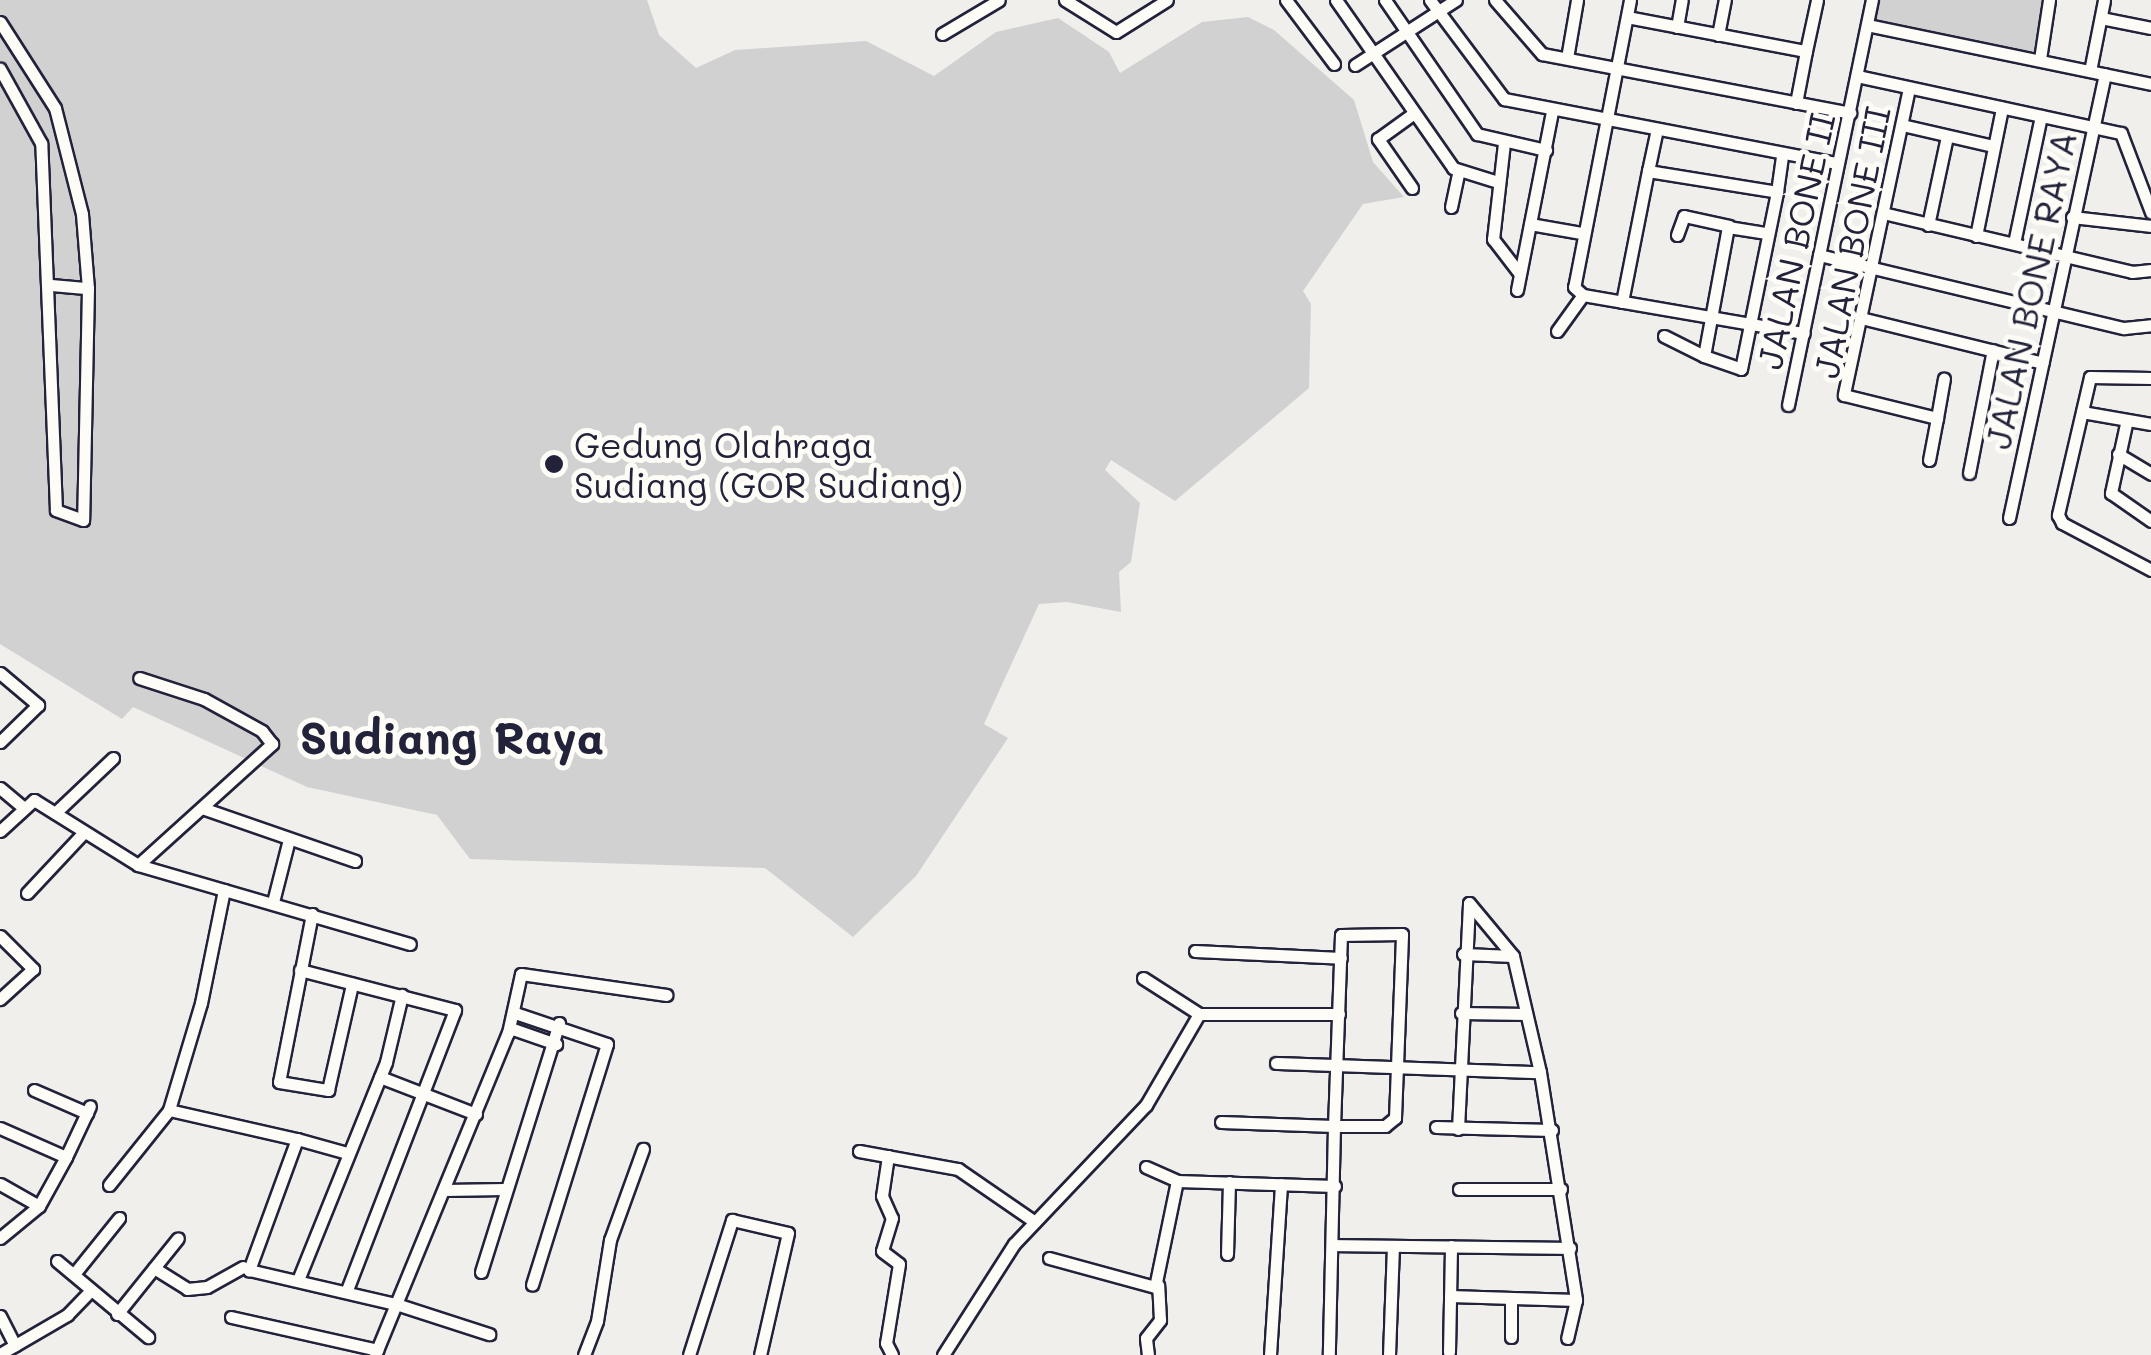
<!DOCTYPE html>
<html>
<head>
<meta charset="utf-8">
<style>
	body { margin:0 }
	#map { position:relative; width:2151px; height:1355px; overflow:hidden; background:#f0efec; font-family:Mali,sans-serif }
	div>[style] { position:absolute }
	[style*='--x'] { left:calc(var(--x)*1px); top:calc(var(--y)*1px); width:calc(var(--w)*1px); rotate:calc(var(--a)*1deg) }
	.green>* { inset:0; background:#d2d1d1 }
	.roads { filter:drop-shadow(2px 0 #22223b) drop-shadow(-2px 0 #22223b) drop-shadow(0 2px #22223b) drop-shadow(0 -2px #22223b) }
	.minor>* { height:11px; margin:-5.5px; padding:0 5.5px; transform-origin:5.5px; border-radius:5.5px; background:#fdfcf7 }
	.dots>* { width:28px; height:28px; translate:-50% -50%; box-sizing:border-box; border:5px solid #fdfcf7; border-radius:50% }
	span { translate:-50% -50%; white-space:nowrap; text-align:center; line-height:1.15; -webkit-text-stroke:10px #fdfcf7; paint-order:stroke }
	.street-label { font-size:35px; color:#22223b }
	.poi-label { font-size:35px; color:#22223b }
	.left { translate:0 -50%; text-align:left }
	.district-label { font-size:45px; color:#22223b; font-weight:700 }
</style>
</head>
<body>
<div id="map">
	<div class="green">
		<i style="clip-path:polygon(0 0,647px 0,659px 35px,696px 68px,735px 50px,866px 41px,934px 76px,996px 32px,1058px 18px,1109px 52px,1120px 73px,1202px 22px,1248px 17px,1274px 30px,1354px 100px,1373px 162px,1404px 197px,1363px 204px,1303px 291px,1311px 304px,1309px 388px,1175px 501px,1111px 460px,1105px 470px,1140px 503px,1131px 562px,1119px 572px,1121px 612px,1067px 602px,1039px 604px,984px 724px,1008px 738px,916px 876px,853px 937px,765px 868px,470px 859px,437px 815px,307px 787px,133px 707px,122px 719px,0 644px)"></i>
		<i style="clip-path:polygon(1872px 0,2049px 0,2040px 59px,1867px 25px)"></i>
	</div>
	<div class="roads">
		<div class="minor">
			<i style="--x:1065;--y:0;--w:60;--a:32.1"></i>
			<i style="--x:1116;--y:32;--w:60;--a:-32.1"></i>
			<i style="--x:1286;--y:0;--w:80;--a:53.1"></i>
			<i style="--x:1336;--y:0;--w:205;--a:55.1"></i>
			<i style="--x:1453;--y:168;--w:47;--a:17.3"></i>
			<i style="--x:1385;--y:0;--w:163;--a:55.5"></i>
			<i style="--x:1477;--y:134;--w:71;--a:13.1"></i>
			<i style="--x:1430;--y:0;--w:124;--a:53.2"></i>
			<i style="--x:1504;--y:99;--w:339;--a:10.9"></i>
			<i style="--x:1495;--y:0;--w:72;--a:49"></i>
			<i style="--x:1542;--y:54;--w:314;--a:10.8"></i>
			<i style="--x:1630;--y:0;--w:292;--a:101"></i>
			<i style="--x:1574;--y:287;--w:12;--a:42"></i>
			<i style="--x:1583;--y:295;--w:224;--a:9.8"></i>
			<i style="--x:1627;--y:17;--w:182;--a:10.8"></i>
			<i style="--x:1806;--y:51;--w:52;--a:-77.8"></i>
			<i style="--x:2101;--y:18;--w:51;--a:11.3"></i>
			<i style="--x:0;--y:22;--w:102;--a:57.4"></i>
			<i style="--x:55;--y:108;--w:109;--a:75.7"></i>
			<i style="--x:82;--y:214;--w:74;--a:85.4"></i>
			<i style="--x:88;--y:288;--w:232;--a:91.2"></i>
			<i style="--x:83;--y:520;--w:29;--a:-160"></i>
			<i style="--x:56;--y:510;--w:367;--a:-92.3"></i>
			<i style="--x:41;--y:143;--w:85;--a:-119"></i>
			<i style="--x:1867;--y:25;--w:290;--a:11.7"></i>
			<i style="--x:1677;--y:27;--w:27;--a:-80"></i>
			<i style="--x:942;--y:34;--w:66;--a:-30.8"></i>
			<i style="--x:1718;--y:35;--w:36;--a:-79"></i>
			<i style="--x:1567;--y:58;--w:59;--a:-80.2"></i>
			<i style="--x:2040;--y:59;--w:60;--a:-81.3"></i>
			<i style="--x:1355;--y:65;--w:120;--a:-32.8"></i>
			<i style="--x:2090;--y:71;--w:72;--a:-78.8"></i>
			<i style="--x:1857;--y:76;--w:270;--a:12.2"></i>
			<i style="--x:2121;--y:133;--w:85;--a:69.2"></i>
			<i style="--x:1909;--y:88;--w:314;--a:102"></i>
			<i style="--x:1844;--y:395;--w:96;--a:13.9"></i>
			<i style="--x:1937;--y:418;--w:40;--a:-80"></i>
			<i style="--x:1796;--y:103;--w:53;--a:-79.1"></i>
			<i style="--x:1902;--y:125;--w:93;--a:13"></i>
			<i style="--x:1504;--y:143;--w:97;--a:96.5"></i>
			<i style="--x:1493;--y:239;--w:44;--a:52.4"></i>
			<i style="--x:1648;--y:171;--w:43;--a:-77.9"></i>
			<i style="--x:1412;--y:188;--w:60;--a:-124.8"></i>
			<i style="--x:1378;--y:139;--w:44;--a:-35.8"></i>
			<i style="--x:1451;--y:207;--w:34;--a:-78"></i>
			<i style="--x:1883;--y:213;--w:256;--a:13.3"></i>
			<i style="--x:2132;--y:272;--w:19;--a:-6"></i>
			<i style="--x:2072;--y:217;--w:80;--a:6.5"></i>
			<i style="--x:1530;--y:224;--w:52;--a:10"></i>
			<i style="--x:1928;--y:225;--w:91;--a:-77.9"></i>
			<i style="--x:1677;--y:235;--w:20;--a:-70"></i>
			<i style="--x:1684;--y:216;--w:46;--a:12.5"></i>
			<i style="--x:1976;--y:236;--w:131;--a:-78.5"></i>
			<i style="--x:2014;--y:243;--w:130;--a:-78"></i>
			<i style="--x:1819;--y:255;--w:314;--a:13.5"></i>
			<i style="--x:2124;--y:328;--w:27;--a:-6"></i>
			<i style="--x:51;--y:285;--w:37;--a:5"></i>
			<i style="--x:1517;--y:290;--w:182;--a:-78.9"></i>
			<i style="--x:1622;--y:302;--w:134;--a:-78.8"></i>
			<i style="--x:1648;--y:171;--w:131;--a:9.2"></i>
			<i style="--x:1777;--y:192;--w:36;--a:-82"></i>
			<i style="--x:1861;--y:318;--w:187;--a:13.9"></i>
			<i style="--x:1557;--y:331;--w:44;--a:-54.2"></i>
			<i style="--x:1664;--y:336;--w:45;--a:26.6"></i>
			<i style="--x:1704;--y:356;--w:131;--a:-79.5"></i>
			<i style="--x:1728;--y:227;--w:39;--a:9"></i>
			<i style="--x:1704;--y:356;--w:39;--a:19"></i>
			<i style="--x:1741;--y:369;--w:181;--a:-78.5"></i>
			<i style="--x:2151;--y:378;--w:61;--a:-179.1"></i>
			<i style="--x:2090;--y:377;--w:142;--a:103.1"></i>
			<i style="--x:2058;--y:515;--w:9;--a:63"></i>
			<i style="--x:2062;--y:523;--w:101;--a:27.8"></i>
			<i style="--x:1788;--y:405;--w:414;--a:-78.3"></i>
			<i style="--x:2082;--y:412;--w:70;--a:9.9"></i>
			<i style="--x:2126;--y:424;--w:71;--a:102.3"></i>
			<i style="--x:2111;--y:493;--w:49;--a:35"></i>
			<i style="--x:2118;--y:454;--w:39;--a:31"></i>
			<i style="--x:1929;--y:460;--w:43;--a:-79.2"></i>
			<i style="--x:1969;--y:473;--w:125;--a:-79"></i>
			<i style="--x:2009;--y:518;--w:454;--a:-77.8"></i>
			<i style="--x:0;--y:673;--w:50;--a:40.1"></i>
			<i style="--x:38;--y:705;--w:53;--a:135.8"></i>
			<i style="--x:0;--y:788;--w:30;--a:40"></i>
			<i style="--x:202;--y:808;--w:162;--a:19.1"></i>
			<i style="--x:55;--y:813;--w:80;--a:-43.5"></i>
			<i style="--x:0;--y:831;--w:46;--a:-42.4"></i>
			<i style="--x:34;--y:800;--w:123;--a:32"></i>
			<i style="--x:138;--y:865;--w:283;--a:16.2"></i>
			<i style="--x:138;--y:865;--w:181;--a:-42.1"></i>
			<i style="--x:272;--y:744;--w:16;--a:-128"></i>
			<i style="--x:262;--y:731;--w:66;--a:-151.1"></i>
			<i style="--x:204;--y:699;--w:68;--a:-162.1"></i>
			<i style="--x:224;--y:890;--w:115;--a:101.5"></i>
			<i style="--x:201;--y:1003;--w:112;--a:106.7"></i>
			<i style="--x:169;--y:1110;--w:131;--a:12.8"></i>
			<i style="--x:297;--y:1139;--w:140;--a:110.1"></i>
			<i style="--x:249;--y:1270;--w:154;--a:13.1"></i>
			<i style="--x:399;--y:1305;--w:95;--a:17.9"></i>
			<i style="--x:27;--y:893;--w:83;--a:-46.9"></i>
			<i style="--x:273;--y:902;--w:65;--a:-75.7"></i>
			<i style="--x:312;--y:914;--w:171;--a:101.1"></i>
			<i style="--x:279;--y:1082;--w:50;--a:9.3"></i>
			<i style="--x:328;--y:1090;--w:109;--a:-77.2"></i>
			<i style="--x:0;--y:936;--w:47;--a:45"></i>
			<i style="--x:33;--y:969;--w:45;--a:137.7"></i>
			<i style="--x:1195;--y:951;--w:146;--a:2.7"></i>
			<i style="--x:1463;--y:954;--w:50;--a:2.3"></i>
			<i style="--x:300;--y:970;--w:160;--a:14.5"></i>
			<i style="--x:455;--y:1010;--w:302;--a:111.1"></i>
			<i style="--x:1143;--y:978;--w:67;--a:32.7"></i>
			<i style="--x:1199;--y:1014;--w:140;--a:0"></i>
			<i style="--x:515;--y:1013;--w:97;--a:18.6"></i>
			<i style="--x:607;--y:1044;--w:252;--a:107.3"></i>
			<i style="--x:1461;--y:1013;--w:65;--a:0.9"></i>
			<i style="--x:510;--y:1028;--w:49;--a:19.2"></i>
			<i style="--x:1276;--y:1063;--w:264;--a:2"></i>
			<i style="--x:380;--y:1077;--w:103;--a:21.1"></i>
			<i style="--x:34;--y:1090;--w:58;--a:23.5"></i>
			<i style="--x:1221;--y:1122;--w:113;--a:2"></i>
			<i style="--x:1334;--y:1126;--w:51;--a:0"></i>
			<i style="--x:1385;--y:1126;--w:13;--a:-39"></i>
			<i style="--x:1395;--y:1118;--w:184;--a:-87.8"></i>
			<i style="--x:1402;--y:934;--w:61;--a:179.1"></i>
			<i style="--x:1341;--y:935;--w:191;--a:92.1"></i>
			<i style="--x:1334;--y:1126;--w:229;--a:91.3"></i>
			<i style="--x:1436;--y:1127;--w:116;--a:1.5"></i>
			<i style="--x:0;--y:1128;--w:72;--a:23.7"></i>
			<i style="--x:66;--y:1157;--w:56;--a:118.9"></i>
			<i style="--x:39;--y:1206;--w:45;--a:-150.6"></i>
			<i style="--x:1458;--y:1129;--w:226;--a:-87.2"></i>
			<i style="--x:1469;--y:903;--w:69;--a:50.3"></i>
			<i style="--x:1513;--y:956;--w:119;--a:76.9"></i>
			<i style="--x:1540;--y:1072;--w:231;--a:81"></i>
			<i style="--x:1576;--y:1300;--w:39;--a:103"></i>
			<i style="--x:297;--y:1139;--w:52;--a:15.6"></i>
			<i style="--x:859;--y:1151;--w:101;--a:10.3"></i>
			<i style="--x:958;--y:1169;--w:93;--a:34.5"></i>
			<i style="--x:888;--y:1156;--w:40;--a:98.5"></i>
			<i style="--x:882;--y:1196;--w:24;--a:66"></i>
			<i style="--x:892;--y:1218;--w:34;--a:107"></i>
			<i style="--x:882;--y:1251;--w:21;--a:37"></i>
			<i style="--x:899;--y:1264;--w:80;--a:99.3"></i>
			<i style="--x:886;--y:1343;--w:13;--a:63"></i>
			<i style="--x:66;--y:1157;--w:56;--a:-64.8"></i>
			<i style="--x:1146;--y:1167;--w:34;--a:24"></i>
			<i style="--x:1177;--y:1181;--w:158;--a:1.8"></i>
			<i style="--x:109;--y:1185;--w:96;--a:-51.3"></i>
			<i style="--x:1459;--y:1189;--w:102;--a:0"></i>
			<i style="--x:444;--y:1190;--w:61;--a:-0.9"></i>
			<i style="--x:0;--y:1238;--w:50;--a:-39.4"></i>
			<i style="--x:1332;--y:1245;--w:238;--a:0.7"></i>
			<i style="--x:1227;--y:1254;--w:72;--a:-88.4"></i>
			<i style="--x:1049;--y:1258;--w:110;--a:15.3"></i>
			<i style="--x:1155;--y:1287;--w:108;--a:-78.3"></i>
			<i style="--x:57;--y:1261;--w:119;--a:39.9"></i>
			<i style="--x:154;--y:1268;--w:39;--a:32"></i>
			<i style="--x:187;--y:1289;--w:20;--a:-6"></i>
			<i style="--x:207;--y:1287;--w:41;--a:-29.1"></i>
			<i style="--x:481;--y:1272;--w:261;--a:-72.6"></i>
			<i style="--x:74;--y:1274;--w:72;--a:-51.2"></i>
			<i style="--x:298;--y:1280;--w:235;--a:-68"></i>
			<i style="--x:386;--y:1062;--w:69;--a:-76.6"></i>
			<i style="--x:1450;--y:1296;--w:126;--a:1.8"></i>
			<i style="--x:1511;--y:1299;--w:38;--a:90"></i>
			<i style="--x:117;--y:1314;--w:97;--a:-51.2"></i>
			<i style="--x:0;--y:1316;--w:33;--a:63"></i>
			<i style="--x:231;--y:1317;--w:150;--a:12.7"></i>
			<i style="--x:1449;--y:1352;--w:106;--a:-88.9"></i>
			<i style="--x:0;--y:1354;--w:78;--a:-30.2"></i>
			<i style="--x:67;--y:1315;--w:33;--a:-46"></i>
			<i style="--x:375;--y:1355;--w:348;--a:-67.6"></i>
			<i style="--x:508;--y:1033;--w:60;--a:-77.6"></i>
			<i style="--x:521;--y:974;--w:147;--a:8.2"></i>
			<i style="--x:584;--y:1355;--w:36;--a:-69"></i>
			<i style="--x:597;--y:1321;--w:82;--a:-80.9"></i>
			<i style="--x:610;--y:1240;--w:97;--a:-70.1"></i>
			<i style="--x:689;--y:1355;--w:142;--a:-72.3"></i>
			<i style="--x:732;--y:1220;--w:57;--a:13.1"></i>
			<i style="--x:788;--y:1233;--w:125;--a:102.9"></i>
			<i style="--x:943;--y:1355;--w:132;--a:-57.4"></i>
			<i style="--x:1014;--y:1244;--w:192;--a:-46.5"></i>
			<i style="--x:1146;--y:1105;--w:105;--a:-59.8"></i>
			<i style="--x:1148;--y:1355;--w:17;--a:-97"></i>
			<i style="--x:1146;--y:1338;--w:23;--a:-52"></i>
			<i style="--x:1160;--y:1320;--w:35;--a:-93"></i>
			<i style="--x:1270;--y:1355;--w:171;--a:-86.3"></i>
			<i style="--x:1389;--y:1355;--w:108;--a:-87.9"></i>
		</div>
	</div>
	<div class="dots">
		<i style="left:554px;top:464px;background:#22223b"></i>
	</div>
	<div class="street-label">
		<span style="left:1795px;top:241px;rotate:-78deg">JALAN BONE II</span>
		<span style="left:1851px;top:242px;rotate:-79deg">JALAN BONE III</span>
		<span style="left:2030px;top:290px;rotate:-78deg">JALAN BONE RAYA</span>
	</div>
	<div class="poi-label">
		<span class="left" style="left:574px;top:464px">Gedung Olahraga<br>Sudiang (GOR Sudiang)</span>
	</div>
	<div class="district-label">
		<span style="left:452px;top:737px">Sudiang Raya</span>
	</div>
</div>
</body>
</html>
